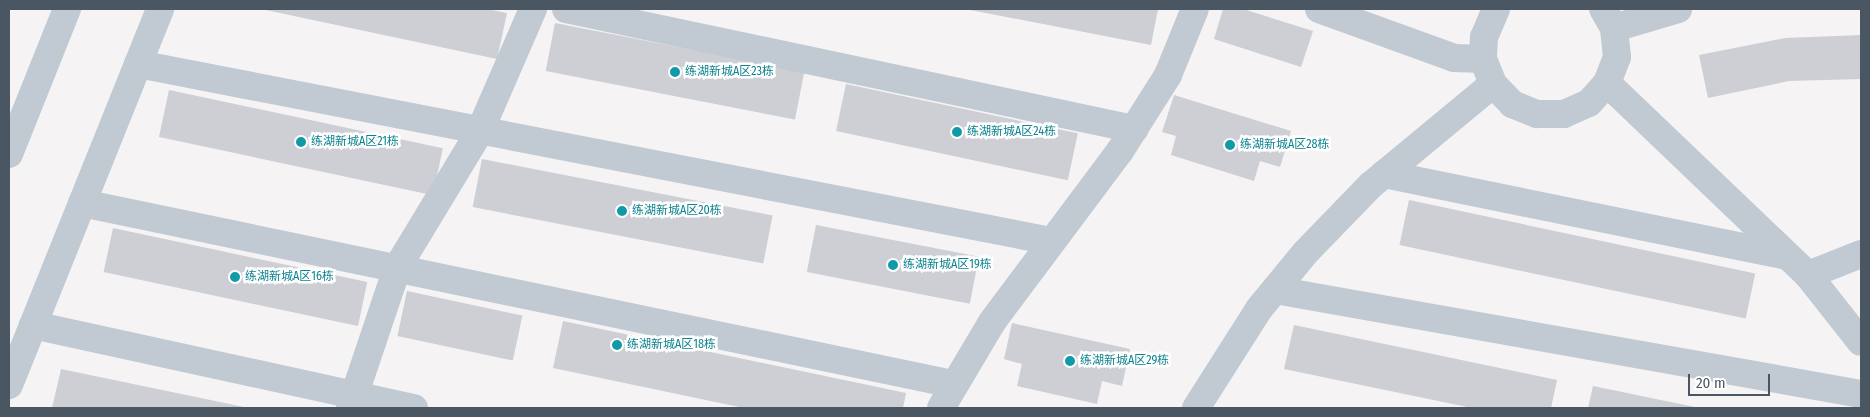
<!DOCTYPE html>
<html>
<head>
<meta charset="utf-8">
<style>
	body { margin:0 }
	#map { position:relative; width:1870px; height:417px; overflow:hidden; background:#f5f3f3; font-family:"Fira Sans Condensed","Noto Sans SC",sans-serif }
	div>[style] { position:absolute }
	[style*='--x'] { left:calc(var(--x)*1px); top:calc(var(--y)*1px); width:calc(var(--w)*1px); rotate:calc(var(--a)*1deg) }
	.building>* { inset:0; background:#cdcfd5; transform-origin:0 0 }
	.minor>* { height:28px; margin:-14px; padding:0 14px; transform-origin:14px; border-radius:14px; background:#c1cad2 }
	.dots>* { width:14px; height:14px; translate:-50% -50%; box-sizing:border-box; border:2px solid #fff; border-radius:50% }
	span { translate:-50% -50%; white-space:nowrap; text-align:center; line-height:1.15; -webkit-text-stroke:5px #fff; paint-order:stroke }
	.culture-label { font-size:12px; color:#0d838f }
	.left { translate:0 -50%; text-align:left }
	.frame { position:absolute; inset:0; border:10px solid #4a5661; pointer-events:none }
	.scale { position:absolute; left:1688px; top:374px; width:82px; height:22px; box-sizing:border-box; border:2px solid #4a5661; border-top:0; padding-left:6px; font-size:15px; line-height:18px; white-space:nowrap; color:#4a5661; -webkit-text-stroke:4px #fff; paint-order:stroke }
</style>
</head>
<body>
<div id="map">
	<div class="building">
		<i style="clip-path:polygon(261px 9px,487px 9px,507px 13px,497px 59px)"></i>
		<i style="clip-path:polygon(965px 9px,1158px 9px,1151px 45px)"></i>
		<i style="clip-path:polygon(1223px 9px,1243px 9px,1313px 31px,1301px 67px,1214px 39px)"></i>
		<i style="left:555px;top:23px;width:254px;height:49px;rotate:11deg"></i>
		<i style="clip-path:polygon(1861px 35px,1861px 79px,1789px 81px,1708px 98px,1699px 55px,1785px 38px)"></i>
		<i style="left:846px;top:84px;width:237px;height:48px;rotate:12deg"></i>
		<i style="left:169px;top:90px;width:280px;height:48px;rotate:12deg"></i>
		<i style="clip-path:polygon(1174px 95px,1291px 131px,1280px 167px,1260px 161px,1254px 181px,1171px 155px,1176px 136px,1162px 132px)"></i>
		<i style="left:482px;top:159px;width:296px;height:49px;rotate:11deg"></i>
		<i style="left:1409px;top:200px;width:354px;height:46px;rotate:12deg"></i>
		<i style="left:816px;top:225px;width:166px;height:48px;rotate:11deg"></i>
		<i style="left:113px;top:228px;width:260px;height:45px;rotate:12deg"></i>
		<i style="left:407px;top:291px;width:118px;height:46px;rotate:12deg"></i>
		<i style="clip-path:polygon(563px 321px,906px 393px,903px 408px,744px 408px,553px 368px)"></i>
		<i style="clip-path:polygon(1012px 323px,1130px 349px,1122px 386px,1102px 381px,1097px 404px,1017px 386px,1022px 364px,1004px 359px)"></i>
		<i style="clip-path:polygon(1294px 325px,1557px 380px,1551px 408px,1472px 408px,1284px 369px)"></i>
		<i style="clip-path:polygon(61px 369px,244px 407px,244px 408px,52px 408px)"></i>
		<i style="clip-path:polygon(1593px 386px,1695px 407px,1695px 408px,1588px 408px)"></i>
	</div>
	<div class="minor">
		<i style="--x:566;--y:9;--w:581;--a:11.93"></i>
		<i style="--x:1319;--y:9;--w:144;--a:19.9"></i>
		<i style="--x:1454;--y:58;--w:29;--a:2"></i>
		<i style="--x:1496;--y:9;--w:30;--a:113"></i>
		<i style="--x:1484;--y:37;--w:22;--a:93"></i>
		<i style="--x:1483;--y:59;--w:27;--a:68"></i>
		<i style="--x:1493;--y:84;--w:28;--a:46"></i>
		<i style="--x:1512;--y:104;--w:27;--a:22"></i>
		<i style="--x:1537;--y:114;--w:27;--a:0"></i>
		<i style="--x:1564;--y:114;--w:27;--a:-24"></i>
		<i style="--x:1589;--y:103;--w:27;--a:-48"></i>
		<i style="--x:1607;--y:83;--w:28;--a:-69"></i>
		<i style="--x:1617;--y:57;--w:29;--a:-96"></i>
		<i style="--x:1614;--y:28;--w:22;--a:-120"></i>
		<i style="--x:1614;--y:28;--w:67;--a:-16.5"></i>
		<i style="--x:138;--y:64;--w:930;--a:10.97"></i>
		<i style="--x:1607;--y:83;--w:278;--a:43.7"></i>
		<i style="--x:1808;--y:275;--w:85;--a:51.7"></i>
		<i style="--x:9;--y:154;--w:156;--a:-68.2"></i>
		<i style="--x:1384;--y:174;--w:411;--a:11.5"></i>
		<i style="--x:82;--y:203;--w:890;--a:11.74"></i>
		<i style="--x:1808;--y:275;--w:57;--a:-21.6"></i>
		<i style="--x:1275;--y:290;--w:595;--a:10.06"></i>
		<i style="--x:33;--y:325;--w:390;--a:12.3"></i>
		<i style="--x:9;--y:385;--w:405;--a:-68.1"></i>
		<i style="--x:350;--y:408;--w:148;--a:-71.4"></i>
		<i style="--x:397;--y:268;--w:160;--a:-58.8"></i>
		<i style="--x:480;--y:131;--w:133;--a:-66.5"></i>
		<i style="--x:941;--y:408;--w:100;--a:-59.3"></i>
		<i style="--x:992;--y:322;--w:214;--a:-53.2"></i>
		<i style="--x:1120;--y:151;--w:90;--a:-57.7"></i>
		<i style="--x:1168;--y:75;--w:71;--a:-67.8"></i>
		<i style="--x:1196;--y:408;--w:117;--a:-57.5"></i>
		<i style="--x:1259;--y:309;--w:72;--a:-50.6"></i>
		<i style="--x:1305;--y:253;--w:95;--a:-45.9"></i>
		<i style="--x:1371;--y:185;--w:158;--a:-39.6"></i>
	</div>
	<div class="dots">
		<i style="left:675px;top:72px;background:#0f9aa8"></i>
		<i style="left:957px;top:132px;background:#0f9aa8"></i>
		<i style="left:301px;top:142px;background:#0f9aa8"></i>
		<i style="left:1230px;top:145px;background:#0f9aa8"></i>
		<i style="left:622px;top:211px;background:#0f9aa8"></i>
		<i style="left:893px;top:265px;background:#0f9aa8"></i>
		<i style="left:235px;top:277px;background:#0f9aa8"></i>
		<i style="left:617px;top:345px;background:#0f9aa8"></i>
		<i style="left:1070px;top:361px;background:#0f9aa8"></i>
	</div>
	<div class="culture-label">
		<span class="left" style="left:685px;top:72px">练湖新城A区23栋</span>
		<span class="left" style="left:967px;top:132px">练湖新城A区24栋</span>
		<span class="left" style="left:311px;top:142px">练湖新城A区21栋</span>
		<span class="left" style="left:1240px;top:145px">练湖新城A区28栋</span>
		<span class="left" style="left:632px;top:211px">练湖新城A区20栋</span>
		<span class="left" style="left:903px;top:265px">练湖新城A区19栋</span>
		<span class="left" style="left:245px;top:277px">练湖新城A区16栋</span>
		<span class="left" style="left:627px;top:345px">练湖新城A区18栋</span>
		<span class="left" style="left:1080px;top:361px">练湖新城A区29栋</span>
	</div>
	<div class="frame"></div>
	<div class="scale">20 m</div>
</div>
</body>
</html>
